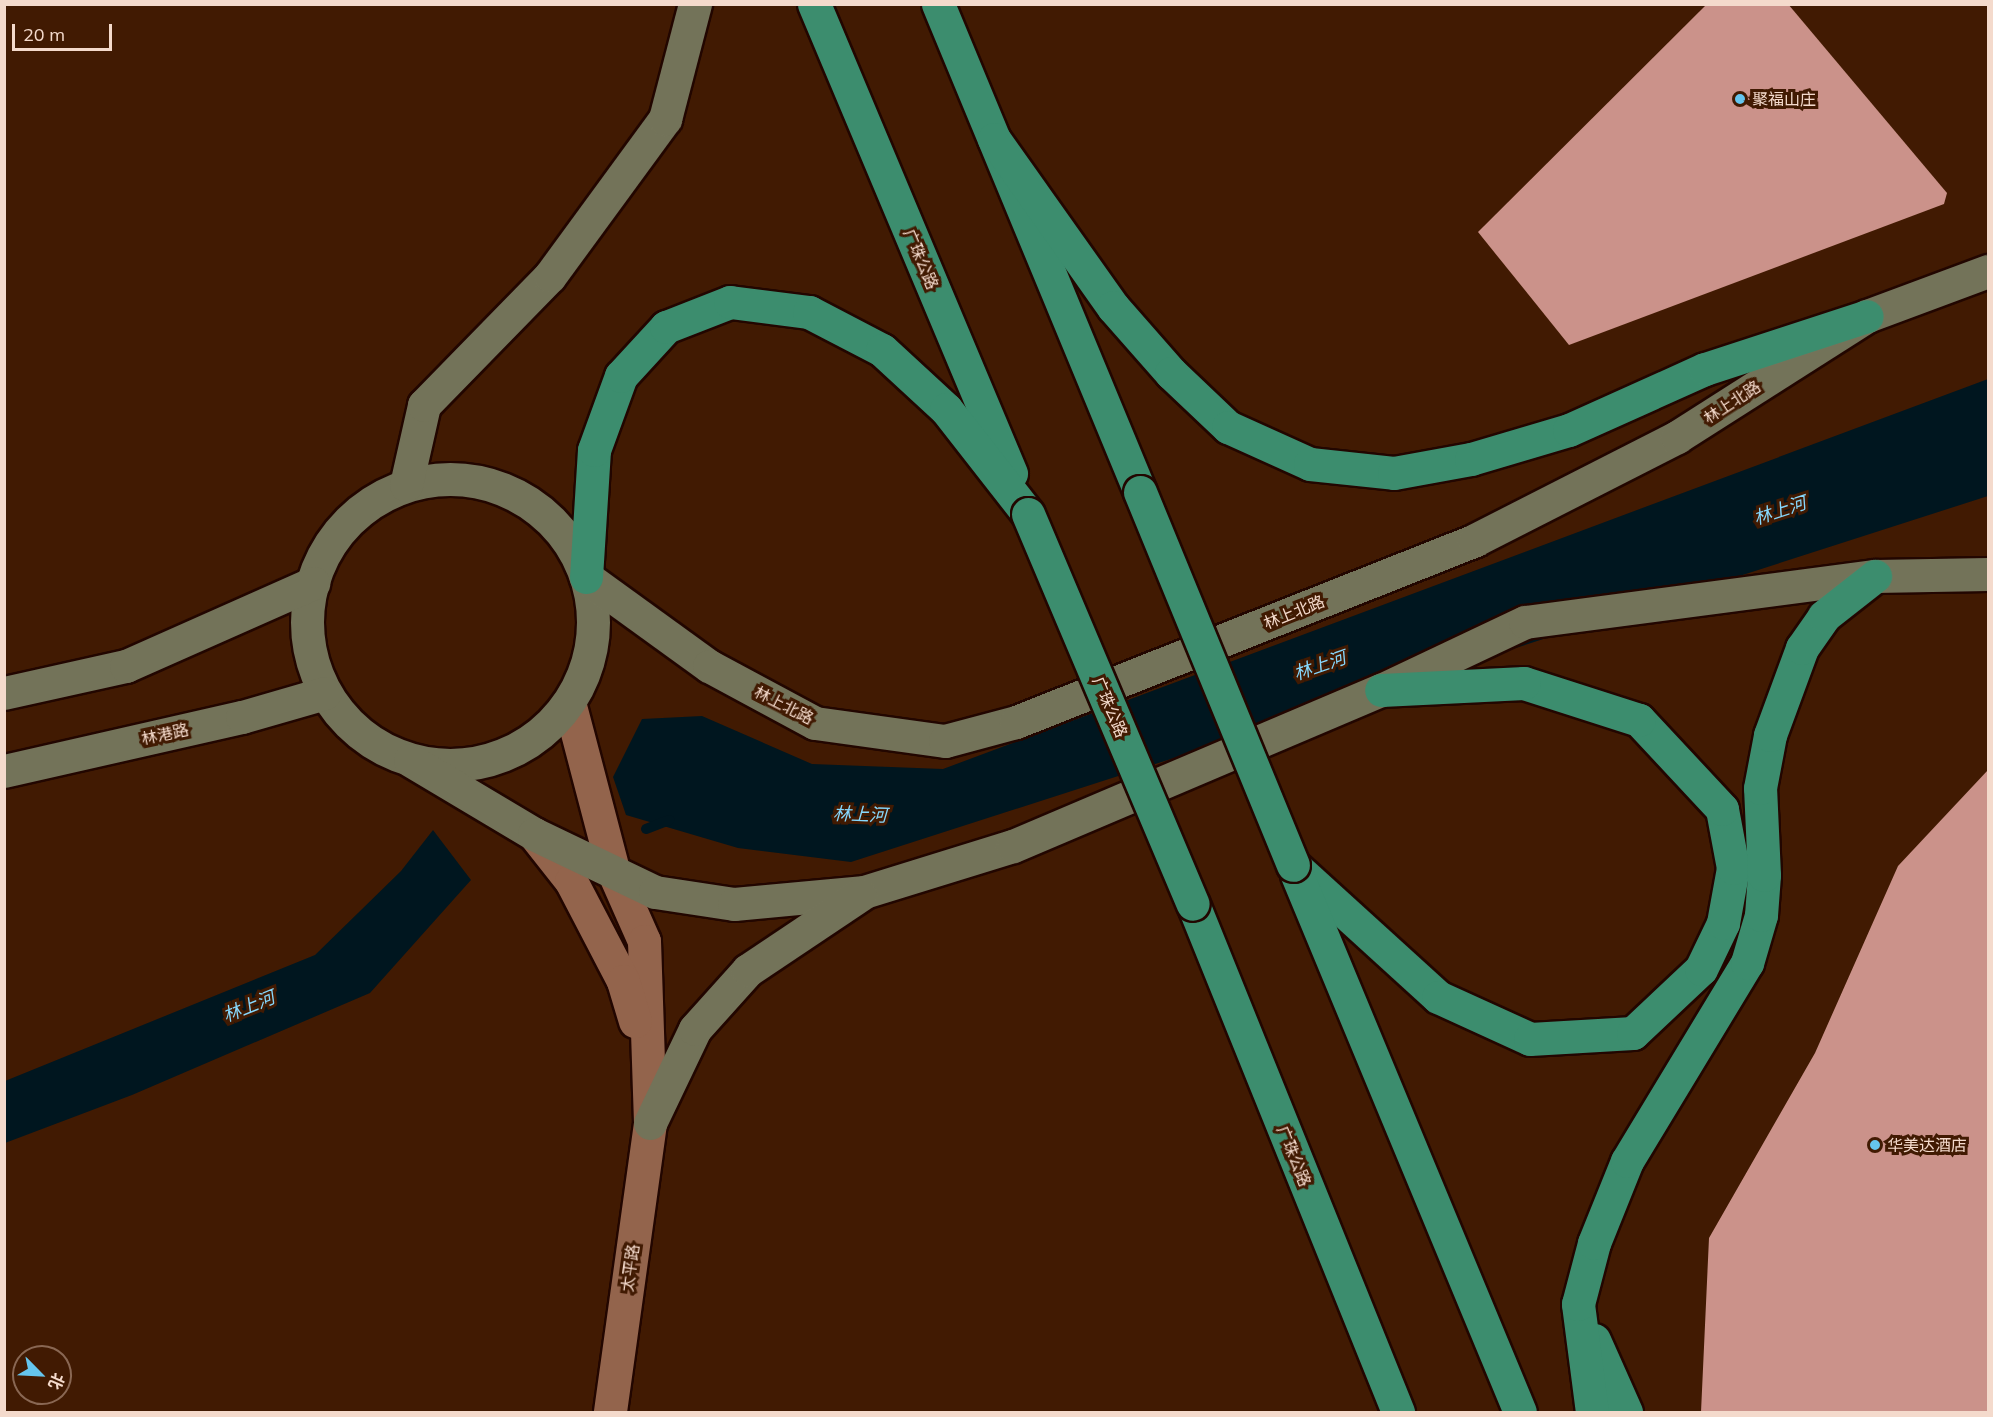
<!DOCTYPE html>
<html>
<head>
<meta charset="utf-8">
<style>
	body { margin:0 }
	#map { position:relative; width:1993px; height:1417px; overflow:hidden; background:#411a02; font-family:Mulish,"Noto Sans SC",sans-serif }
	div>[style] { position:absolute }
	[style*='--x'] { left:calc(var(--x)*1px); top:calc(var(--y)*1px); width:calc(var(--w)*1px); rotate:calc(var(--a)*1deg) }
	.water>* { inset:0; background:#00161f }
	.stream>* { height:10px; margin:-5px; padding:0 5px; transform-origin:5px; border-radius:5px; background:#00161f }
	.building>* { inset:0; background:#cb928a }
	.roads { filter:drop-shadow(2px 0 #220600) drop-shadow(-2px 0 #220600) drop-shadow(0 2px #220600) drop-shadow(0 -2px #220600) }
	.tertiary>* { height:33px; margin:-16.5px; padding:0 16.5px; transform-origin:16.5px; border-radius:16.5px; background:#93644c }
	.secondary>* { height:33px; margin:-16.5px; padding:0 16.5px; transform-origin:16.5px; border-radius:16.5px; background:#737359 }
	.secondary>.ring { margin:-16.5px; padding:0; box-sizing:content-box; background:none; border:33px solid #737359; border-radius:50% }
	.trunk>* { height:33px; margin:-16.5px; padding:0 16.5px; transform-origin:16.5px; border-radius:16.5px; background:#3c8d6e }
	.bridges { filter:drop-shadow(2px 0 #220600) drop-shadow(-2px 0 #220600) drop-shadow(0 2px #220600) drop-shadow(0 -2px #220600) }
	.trunk-bridge>* { height:33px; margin:-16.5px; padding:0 16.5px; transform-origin:16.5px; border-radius:16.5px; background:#3c8d6e }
	.dots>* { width:16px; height:16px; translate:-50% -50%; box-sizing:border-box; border:3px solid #411a02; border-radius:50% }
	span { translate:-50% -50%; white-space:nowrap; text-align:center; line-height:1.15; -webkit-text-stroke:6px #411a02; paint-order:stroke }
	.poi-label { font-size:16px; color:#f4dacc }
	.left { translate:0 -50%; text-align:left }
	.street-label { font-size:16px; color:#f4dacc }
	.water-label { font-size:18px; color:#86d8fd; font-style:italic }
	.frame { position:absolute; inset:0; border:6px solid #f4dacc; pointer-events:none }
	.north { position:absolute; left:12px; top:1345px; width:60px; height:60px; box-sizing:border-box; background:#411a02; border:2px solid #896753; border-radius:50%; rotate:114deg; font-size:16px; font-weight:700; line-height:24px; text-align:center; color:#f4dacc }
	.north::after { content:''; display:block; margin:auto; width:21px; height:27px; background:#65c5ee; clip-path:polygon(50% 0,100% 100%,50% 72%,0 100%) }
	.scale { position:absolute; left:12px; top:24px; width:100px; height:27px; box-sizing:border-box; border:3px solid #f4dacc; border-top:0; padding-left:8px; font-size:18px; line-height:21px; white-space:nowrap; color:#f4dacc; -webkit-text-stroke:4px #411a02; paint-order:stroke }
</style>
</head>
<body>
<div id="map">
	<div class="water">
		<i style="clip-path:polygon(1988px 379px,1988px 496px,851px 862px,738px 848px,626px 815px,613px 777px,642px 719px,702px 716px,812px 764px,943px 769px)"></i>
		<i style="clip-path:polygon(433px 830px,471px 880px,370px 993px,132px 1095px,5px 1143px,5px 1081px,315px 955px,401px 871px)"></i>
	</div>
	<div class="stream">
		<i style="--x:646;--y:829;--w:25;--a:-21"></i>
	</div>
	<div class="building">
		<i style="clip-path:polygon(1707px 4px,1788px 4px,1947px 193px,1944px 204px,1569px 345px,1478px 232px)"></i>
		<i style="clip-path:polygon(1988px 770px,1988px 1412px,1701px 1412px,1709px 1238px,1815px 1053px,1898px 866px)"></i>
	</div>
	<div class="roads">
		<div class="tertiary">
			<i style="--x:569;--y:702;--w:177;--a:75.3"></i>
			<i style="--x:614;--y:873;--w:74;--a:66.2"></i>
			<i style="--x:644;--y:941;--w:182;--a:88.1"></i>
			<i style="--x:650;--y:1123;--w:292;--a:97.9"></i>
			<i style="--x:534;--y:834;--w:60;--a:51.8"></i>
			<i style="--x:571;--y:881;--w:113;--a:62.5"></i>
			<i style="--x:623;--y:981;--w:42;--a:73.3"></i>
		</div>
		<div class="secondary">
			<i class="ring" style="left:307px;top:479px;width:253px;height:253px"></i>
			<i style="--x:406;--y:485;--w:82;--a:-77.3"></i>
			<i style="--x:424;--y:405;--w:180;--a:-45.7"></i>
			<i style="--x:550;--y:276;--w:195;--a:-53.8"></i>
			<i style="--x:665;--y:119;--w:119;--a:-75.4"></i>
			<i style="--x:586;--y:577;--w:152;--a:35.9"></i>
			<i style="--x:709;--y:666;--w:120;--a:28.3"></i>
			<i style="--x:815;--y:723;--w:131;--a:7.9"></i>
			<i style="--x:945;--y:741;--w:73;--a:-15"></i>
			<i style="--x:1016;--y:722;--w:494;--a:-21.6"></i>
			<i style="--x:1475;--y:540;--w:227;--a:-27"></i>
			<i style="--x:1677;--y:437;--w:225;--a:-32.5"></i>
			<i style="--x:1867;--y:316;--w:129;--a:-20.4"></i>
			<i style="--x:4;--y:693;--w:125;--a:-12.5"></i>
			<i style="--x:126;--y:666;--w:205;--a:-23.9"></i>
			<i style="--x:410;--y:760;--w:144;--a:30.8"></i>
			<i style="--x:534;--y:834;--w:134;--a:25.6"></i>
			<i style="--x:655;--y:892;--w:80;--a:8.6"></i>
			<i style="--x:734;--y:904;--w:131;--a:-5.3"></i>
			<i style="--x:864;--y:892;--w:156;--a:-17.2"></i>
			<i style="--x:1013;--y:846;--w:400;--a:-23"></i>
			<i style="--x:1381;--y:690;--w:159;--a:-25.3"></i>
			<i style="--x:1525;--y:622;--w:353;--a:-7.5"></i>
			<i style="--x:1875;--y:576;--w:113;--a:-1"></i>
			<i style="--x:4;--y:771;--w:244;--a:-12.8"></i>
			<i style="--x:242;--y:717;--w:86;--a:-16.1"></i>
			<i style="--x:650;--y:1123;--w:104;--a:-64.4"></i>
			<i style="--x:695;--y:1029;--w:79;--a:-48.1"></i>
			<i style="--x:748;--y:970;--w:135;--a:-33.8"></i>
		</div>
		<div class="trunk">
			<i style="--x:814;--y:4;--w:509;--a:67.22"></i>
			<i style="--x:938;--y:4;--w:528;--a:67.51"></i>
			<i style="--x:994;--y:139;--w:206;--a:54.7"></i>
			<i style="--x:1113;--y:307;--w:88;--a:48.7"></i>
			<i style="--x:1171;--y:373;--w:79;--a:43.5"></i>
			<i style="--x:1228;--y:427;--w:90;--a:24.3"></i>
			<i style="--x:1310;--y:464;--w:84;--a:6.1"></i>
			<i style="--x:1394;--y:473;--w:78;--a:-10.3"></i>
			<i style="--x:1471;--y:459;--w:102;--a:-16.5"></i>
			<i style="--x:1569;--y:430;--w:149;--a:-24.2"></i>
			<i style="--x:1705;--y:369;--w:170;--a:-18.1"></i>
			<i style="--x:586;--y:577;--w:127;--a:-86.4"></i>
			<i style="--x:594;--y:450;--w:79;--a:-70"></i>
			<i style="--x:621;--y:376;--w:67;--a:-47.4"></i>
			<i style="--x:666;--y:327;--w:69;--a:-21.3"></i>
			<i style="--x:730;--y:302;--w:80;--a:7.2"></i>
			<i style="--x:809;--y:312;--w:82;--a:27.5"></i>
			<i style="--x:882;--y:350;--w:87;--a:42.7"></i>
			<i style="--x:946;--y:409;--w:133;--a:52"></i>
			<i style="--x:1293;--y:865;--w:196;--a:42.3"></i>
			<i style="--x:1438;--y:997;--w:101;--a:24.5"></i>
			<i style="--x:1530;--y:1039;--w:103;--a:-3.3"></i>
			<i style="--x:1633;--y:1033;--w:93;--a:-43.3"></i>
			<i style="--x:1701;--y:969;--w:51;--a:-64.4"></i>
			<i style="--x:1723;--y:923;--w:56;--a:-79.7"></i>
			<i style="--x:1733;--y:868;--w:60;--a:-100.6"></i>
			<i style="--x:1722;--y:809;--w:122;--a:-133"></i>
			<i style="--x:1639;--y:720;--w:121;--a:-162.2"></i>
			<i style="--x:1524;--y:683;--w:143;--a:177.2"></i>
			<i style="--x:1297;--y:875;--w:581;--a:67.45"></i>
			<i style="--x:1193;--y:904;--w:548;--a:68.02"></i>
			<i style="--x:1594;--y:1340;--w:79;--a:66"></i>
			<i style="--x:1592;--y:1412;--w:109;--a:-97.4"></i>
			<i style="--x:1578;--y:1304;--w:63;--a:-75.3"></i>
			<i style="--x:1594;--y:1243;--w:88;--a:-68.1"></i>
			<i style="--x:1627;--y:1161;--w:232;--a:-58.8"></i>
			<i style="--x:1747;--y:963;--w:50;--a:-73.7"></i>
			<i style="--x:1761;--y:915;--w:40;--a:-85.7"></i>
			<i style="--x:1764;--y:875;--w:87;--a:-92.6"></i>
			<i style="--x:1760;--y:788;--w:54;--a:-79.3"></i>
			<i style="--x:1770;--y:735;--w:93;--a:-69.8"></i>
			<i style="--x:1802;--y:648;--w:39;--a:-55"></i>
			<i style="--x:1824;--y:616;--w:65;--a:-38.1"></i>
		</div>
	</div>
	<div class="bridges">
		<div class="trunk-bridge">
			<i style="--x:1140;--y:492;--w:403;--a:67.7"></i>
			<i style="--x:1028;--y:514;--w:423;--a:67.1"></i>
		</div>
	</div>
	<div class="dots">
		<i style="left:1740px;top:99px;background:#65c5ee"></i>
		<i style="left:1875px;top:1145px;background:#65c5ee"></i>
	</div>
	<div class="poi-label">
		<span class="left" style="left:1752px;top:99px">聚福山庄</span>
		<span class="left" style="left:1887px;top:1145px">华美达酒店</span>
	</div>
	<div class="street-label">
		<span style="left:921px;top:259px;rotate:67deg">广珠公路</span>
		<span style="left:1732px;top:402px;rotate:-33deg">林上北路</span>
		<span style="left:1294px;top:612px;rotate:-22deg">林上北路</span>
		<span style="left:784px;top:705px;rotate:27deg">林上北路</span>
		<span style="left:1110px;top:707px;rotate:67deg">广珠公路</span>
		<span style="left:165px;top:734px;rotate:-12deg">林港路</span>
		<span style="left:1294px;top:1156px;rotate:68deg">广珠公路</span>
		<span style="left:630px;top:1268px;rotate:-82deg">太平路</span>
	</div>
	<div class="water-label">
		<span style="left:1780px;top:511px;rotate:-18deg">林上河</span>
		<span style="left:1320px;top:666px;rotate:-19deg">林上河</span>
		<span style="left:860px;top:815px;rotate:2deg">林上河</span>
		<span style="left:249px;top:1007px;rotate:-22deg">林上河</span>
	</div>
	<div class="frame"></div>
	<div class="north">北</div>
	<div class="scale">20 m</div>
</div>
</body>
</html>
